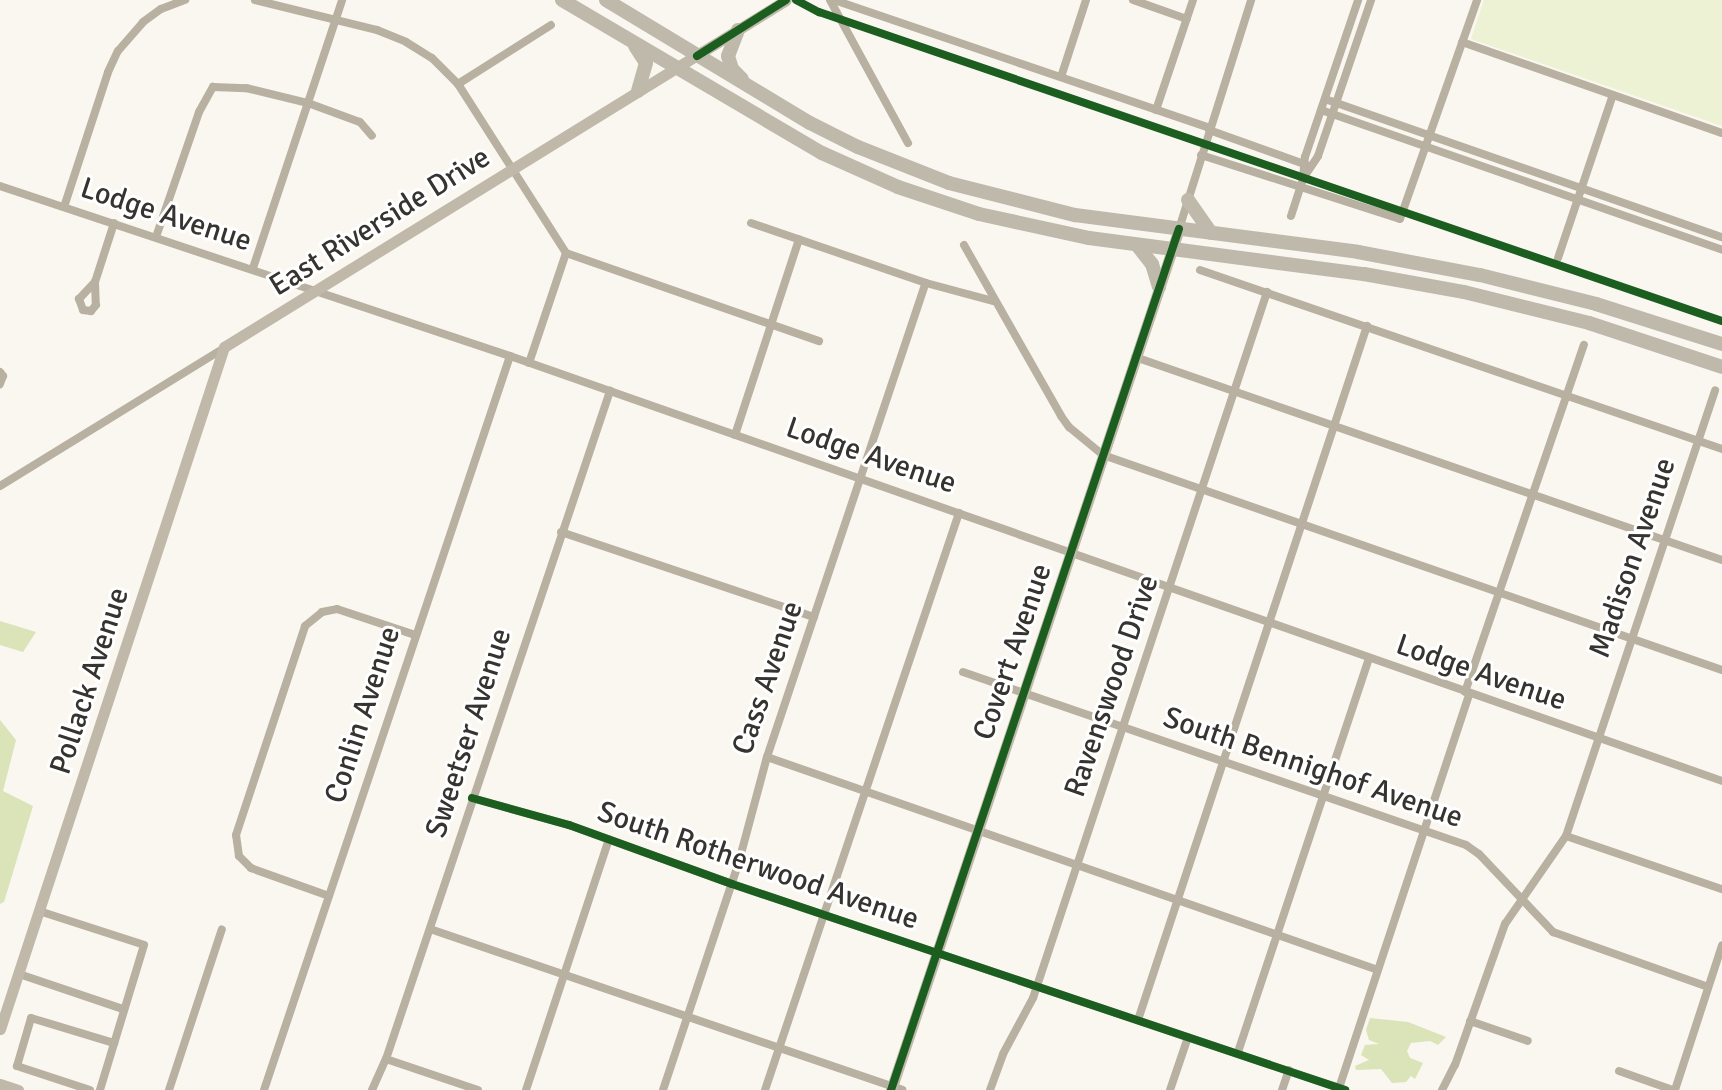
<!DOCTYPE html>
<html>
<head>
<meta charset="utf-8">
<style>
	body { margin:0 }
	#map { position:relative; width:1722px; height:1090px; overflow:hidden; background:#faf6f0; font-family:Signika,sans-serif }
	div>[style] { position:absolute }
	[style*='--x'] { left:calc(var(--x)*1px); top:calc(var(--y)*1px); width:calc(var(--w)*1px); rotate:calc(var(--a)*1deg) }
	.green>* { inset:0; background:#ecf2d3 }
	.forest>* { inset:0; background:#dbe3b8 }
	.street>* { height:8px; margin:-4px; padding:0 4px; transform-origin:4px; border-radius:4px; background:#b8b0a0 }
	.secondary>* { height:11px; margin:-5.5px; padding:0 5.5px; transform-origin:5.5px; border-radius:5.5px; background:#c0b9a9 }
	.highway>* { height:14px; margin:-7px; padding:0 7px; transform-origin:7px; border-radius:7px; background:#beb9aa }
	.cycleway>* { height:8px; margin:-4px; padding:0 4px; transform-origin:4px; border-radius:4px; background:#1b5e20 }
	span { translate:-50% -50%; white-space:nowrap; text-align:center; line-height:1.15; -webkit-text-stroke:6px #fff; paint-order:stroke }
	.street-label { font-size:30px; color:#363430 }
</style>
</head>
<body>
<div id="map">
	<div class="green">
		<i style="clip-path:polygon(1484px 0,1722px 0,1722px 126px,1471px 39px)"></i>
	</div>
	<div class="forest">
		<i style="clip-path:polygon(0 621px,36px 632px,23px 652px,0 645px)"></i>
		<i style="clip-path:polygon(0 720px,16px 740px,3px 791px,33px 806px,4px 902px,0 904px)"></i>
		<i style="clip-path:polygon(1370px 1018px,1408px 1022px,1446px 1037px,1438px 1045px,1430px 1041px,1411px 1043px,1407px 1051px,1410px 1058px,1423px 1063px,1415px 1079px,1411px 1076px,1406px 1082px,1392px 1083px,1381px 1069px,1356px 1070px,1355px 1066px,1369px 1060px,1361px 1055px,1365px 1045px,1379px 1044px,1369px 1040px,1366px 1030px)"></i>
	</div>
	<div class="street">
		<i style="--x:255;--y:0;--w:126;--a:13.8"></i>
		<i style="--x:377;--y:30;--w:31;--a:22"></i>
		<i style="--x:406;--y:42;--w:31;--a:32"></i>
		<i style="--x:432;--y:58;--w:37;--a:45"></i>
		<i style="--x:458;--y:84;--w:201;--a:57.4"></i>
		<i style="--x:566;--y:253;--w:268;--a:19.2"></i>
		<i style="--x:830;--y:0;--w:163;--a:61.4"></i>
		<i style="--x:834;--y:0;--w:396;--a:18.8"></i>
		<i style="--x:1133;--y:0;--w:57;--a:19.4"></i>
		<i style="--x:1462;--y:42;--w:275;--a:19.3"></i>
		<i style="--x:1061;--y:77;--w:81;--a:-72"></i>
		<i style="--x:458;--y:84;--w:110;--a:-32.4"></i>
		<i style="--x:1325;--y:99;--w:420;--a:19.2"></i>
		<i style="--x:1156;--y:110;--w:116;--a:-71.4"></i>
		<i style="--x:1321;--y:110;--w:425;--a:19.2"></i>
		<i style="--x:1209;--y:130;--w:104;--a:19.7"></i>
		<i style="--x:1201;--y:155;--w:209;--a:17.8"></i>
		<i style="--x:1400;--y:219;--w:232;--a:-70.6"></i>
		<i style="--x:1304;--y:177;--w:25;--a:-56"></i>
		<i style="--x:1318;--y:156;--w:165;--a:-71.2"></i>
		<i style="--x:0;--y:186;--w:538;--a:18.43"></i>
		<i style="--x:510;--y:356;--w:1284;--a:19.32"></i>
		<i style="--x:64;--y:207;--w:142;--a:-71.9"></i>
		<i style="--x:108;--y:72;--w:23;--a:-65"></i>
		<i style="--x:118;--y:51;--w:38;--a:-49"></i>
		<i style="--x:143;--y:22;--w:22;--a:-36"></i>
		<i style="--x:161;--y:9;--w:26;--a:-21"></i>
		<i style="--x:1291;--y:216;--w:40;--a:-72"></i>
		<i style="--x:1303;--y:178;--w:21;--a:-85"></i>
		<i style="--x:1305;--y:157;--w:166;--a:-71.3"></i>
		<i style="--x:751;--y:223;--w:185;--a:18.9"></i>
		<i style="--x:926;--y:283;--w:69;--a:15"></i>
		<i style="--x:1179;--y:229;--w:240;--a:-72.5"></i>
		<i style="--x:156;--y:237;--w:132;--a:-71"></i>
		<i style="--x:199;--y:112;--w:29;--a:-61"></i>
		<i style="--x:213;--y:87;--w:33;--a:2"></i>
		<i style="--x:246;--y:88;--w:64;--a:13.6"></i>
		<i style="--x:308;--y:103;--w:55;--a:20.1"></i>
		<i style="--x:360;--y:122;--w:18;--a:49"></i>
		<i style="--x:964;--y:245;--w:197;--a:60.4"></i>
		<i style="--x:1061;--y:416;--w:14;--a:54"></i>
		<i style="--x:1069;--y:427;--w:44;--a:39.5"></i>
		<i style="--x:1103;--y:455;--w:655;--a:19.15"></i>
		<i style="--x:1558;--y:258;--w:172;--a:-71.4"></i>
		<i style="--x:253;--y:268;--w:282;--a:-71.6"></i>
		<i style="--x:1200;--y:270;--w:552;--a:18.93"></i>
		<i style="--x:95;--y:282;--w:23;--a:88"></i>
		<i style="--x:96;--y:305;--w:8;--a:130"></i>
		<i style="--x:91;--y:311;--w:8;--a:-173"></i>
		<i style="--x:83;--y:310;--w:12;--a:-110"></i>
		<i style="--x:79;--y:299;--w:23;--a:-47"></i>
		<i style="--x:95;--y:282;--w:62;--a:-72.1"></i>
		<i style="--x:1135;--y:357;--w:621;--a:19.08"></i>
		<i style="--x:529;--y:363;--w:116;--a:-71.4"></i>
		<i style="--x:0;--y:372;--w:5;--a:53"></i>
		<i style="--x:3;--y:376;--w:9;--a:111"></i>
		<i style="--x:735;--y:435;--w:206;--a:-71.9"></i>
		<i style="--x:0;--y:486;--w:263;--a:-31.6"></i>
		<i style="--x:561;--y:532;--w:267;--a:18.6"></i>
		<i style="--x:963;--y:672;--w:532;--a:18.98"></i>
		<i style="--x:1466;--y:845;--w:16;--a:35"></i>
		<i style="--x:1479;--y:854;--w:108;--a:46.5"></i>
		<i style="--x:1553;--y:932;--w:164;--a:19.5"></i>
		<i style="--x:1465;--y:692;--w:367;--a:-71.1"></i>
		<i style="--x:767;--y:757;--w:647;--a:19.22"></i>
		<i style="--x:472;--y:798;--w:101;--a:15.6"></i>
		<i style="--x:569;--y:825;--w:173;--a:19.9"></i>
		<i style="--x:732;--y:884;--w:647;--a:18.58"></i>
		<i style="--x:1566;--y:836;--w:165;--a:18.8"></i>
		<i style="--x:329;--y:896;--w:83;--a:-160.3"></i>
		<i style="--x:251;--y:868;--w:17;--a:-135"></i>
		<i style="--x:239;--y:856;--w:21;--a:-98"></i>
		<i style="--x:236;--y:835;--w:220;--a:-71.7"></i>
		<i style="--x:305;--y:626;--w:22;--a:-39"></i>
		<i style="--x:322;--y:612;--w:15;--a:-11"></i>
		<i style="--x:337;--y:609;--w:82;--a:18.4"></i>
		<i style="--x:39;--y:911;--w:110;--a:17.9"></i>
		<i style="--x:144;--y:945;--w:152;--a:106.9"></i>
		<i style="--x:430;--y:929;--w:499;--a:18.8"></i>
		<i style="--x:19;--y:974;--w:110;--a:18.6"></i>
		<i style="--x:1138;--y:1020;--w:731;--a:-71.74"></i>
		<i style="--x:1470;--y:1021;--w:61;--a:19"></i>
		<i style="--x:1238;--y:1052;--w:414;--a:-71.6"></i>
		<i style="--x:386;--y:1059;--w:97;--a:18.6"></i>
		<i style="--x:1619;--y:1071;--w:57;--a:19.4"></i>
		<i style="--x:1339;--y:1088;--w:415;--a:-71.7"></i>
		<i style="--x:90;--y:1090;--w:77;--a:-161.8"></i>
		<i style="--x:17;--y:1066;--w:50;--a:-73.7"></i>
		<i style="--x:31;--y:1018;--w:87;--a:16.8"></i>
		<i style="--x:169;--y:1090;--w:169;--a:-71.8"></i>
		<i style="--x:264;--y:1090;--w:774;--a:-71.47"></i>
		<i style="--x:372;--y:1090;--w:34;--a:-66"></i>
		<i style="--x:386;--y:1059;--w:705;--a:-71.46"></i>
		<i style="--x:526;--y:1090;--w:264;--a:-71.7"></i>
		<i style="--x:663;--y:1090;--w:237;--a:-71.6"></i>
		<i style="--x:738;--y:865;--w:112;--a:-75"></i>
		<i style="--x:767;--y:757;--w:500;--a:-71.5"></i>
		<i style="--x:765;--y:1090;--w:609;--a:-71.42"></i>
		<i style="--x:990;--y:1090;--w:38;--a:-70"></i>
		<i style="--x:1003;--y:1054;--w:64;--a:-61.8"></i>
		<i style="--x:1033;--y:998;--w:744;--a:-71.66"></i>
		<i style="--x:1170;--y:1090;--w:56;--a:-71.2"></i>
		<i style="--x:1282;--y:1090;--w:21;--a:-71"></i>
		<i style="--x:1442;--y:1090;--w:28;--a:-63"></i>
		<i style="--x:1455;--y:1065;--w:150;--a:-70.5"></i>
		<i style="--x:1505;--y:924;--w:107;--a:-55.3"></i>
		<i style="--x:1566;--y:836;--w:470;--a:-71.5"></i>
		<i style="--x:1675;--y:1090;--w:152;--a:-72"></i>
	</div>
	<div class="secondary">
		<i style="--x:0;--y:1029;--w:718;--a:-71.82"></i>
		<i style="--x:224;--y:347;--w:660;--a:-31.69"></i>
		<i style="--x:0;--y:1084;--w:19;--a:18"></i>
		<i style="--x:891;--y:1090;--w:908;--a:-71.51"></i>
	</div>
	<div class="highway">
		<i style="--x:562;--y:0;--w:302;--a:30.5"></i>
		<i style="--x:822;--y:153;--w:83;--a:24.1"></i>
		<i style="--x:898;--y:187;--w:85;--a:18.4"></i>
		<i style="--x:979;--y:214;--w:113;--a:12.3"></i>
		<i style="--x:1089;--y:238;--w:277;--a:7.5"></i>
		<i style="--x:1364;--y:274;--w:102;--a:10.2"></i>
		<i style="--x:1464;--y:292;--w:129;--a:13.9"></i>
		<i style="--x:1589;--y:323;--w:140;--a:18.3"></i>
		<i style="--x:606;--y:0;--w:238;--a:31.1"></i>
		<i style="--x:810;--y:123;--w:54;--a:26.6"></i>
		<i style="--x:858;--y:147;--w:98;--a:21.6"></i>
		<i style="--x:949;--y:183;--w:130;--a:14.3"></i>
		<i style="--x:1075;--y:215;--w:285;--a:7.4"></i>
		<i style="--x:1358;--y:252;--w:124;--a:10.7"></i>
		<i style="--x:1480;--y:275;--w:120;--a:14"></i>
		<i style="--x:1596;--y:304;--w:132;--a:17.6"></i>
		<i style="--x:738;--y:30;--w:28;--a:111"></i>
		<i style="--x:728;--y:56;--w:14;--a:73"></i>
		<i style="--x:732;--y:69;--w:14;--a:45"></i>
		<i style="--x:635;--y:46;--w:20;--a:57"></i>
		<i style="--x:646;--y:63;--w:29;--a:106"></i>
		<i style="--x:1188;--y:200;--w:40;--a:55.1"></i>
		<i style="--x:1137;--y:245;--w:24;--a:52"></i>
		<i style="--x:1152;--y:264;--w:24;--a:73"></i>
	</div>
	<div class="cycleway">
		<i style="--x:796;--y:0;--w:26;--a:28"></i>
		<i style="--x:819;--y:12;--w:954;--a:18.89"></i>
		<i style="--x:697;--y:56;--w:105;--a:-32.2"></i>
		<i style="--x:472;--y:798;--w:101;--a:15.6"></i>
		<i style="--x:569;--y:825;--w:173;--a:19.9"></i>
		<i style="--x:732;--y:884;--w:647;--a:18.58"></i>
		<i style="--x:891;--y:1090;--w:908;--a:-71.51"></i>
	</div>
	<div class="street-label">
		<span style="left:166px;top:215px;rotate:18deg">Lodge Avenue</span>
		<span style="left:380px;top:222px;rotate:-32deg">East Riverside Drive</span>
		<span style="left:871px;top:456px;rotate:19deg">Lodge Avenue</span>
		<span style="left:1633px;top:558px;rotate:-71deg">Madison Avenue</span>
		<span style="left:1013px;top:652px;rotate:-71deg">Covert Avenue</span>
		<span style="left:1481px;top:673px;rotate:19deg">Lodge Avenue</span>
		<span style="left:768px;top:678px;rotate:-71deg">Cass Avenue</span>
		<span style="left:90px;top:681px;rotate:-72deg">Pollack Avenue</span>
		<span style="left:1112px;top:686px;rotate:-71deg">Ravenswood Drive</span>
		<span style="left:363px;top:715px;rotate:-72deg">Conlin Avenue</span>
		<span style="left:469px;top:733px;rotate:-72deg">Sweetser Avenue</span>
		<span style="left:1313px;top:768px;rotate:19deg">South Bennighof Avenue</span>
		<span style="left:758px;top:866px;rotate:19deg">South Rotherwood Avenue</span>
	</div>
</div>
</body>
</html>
